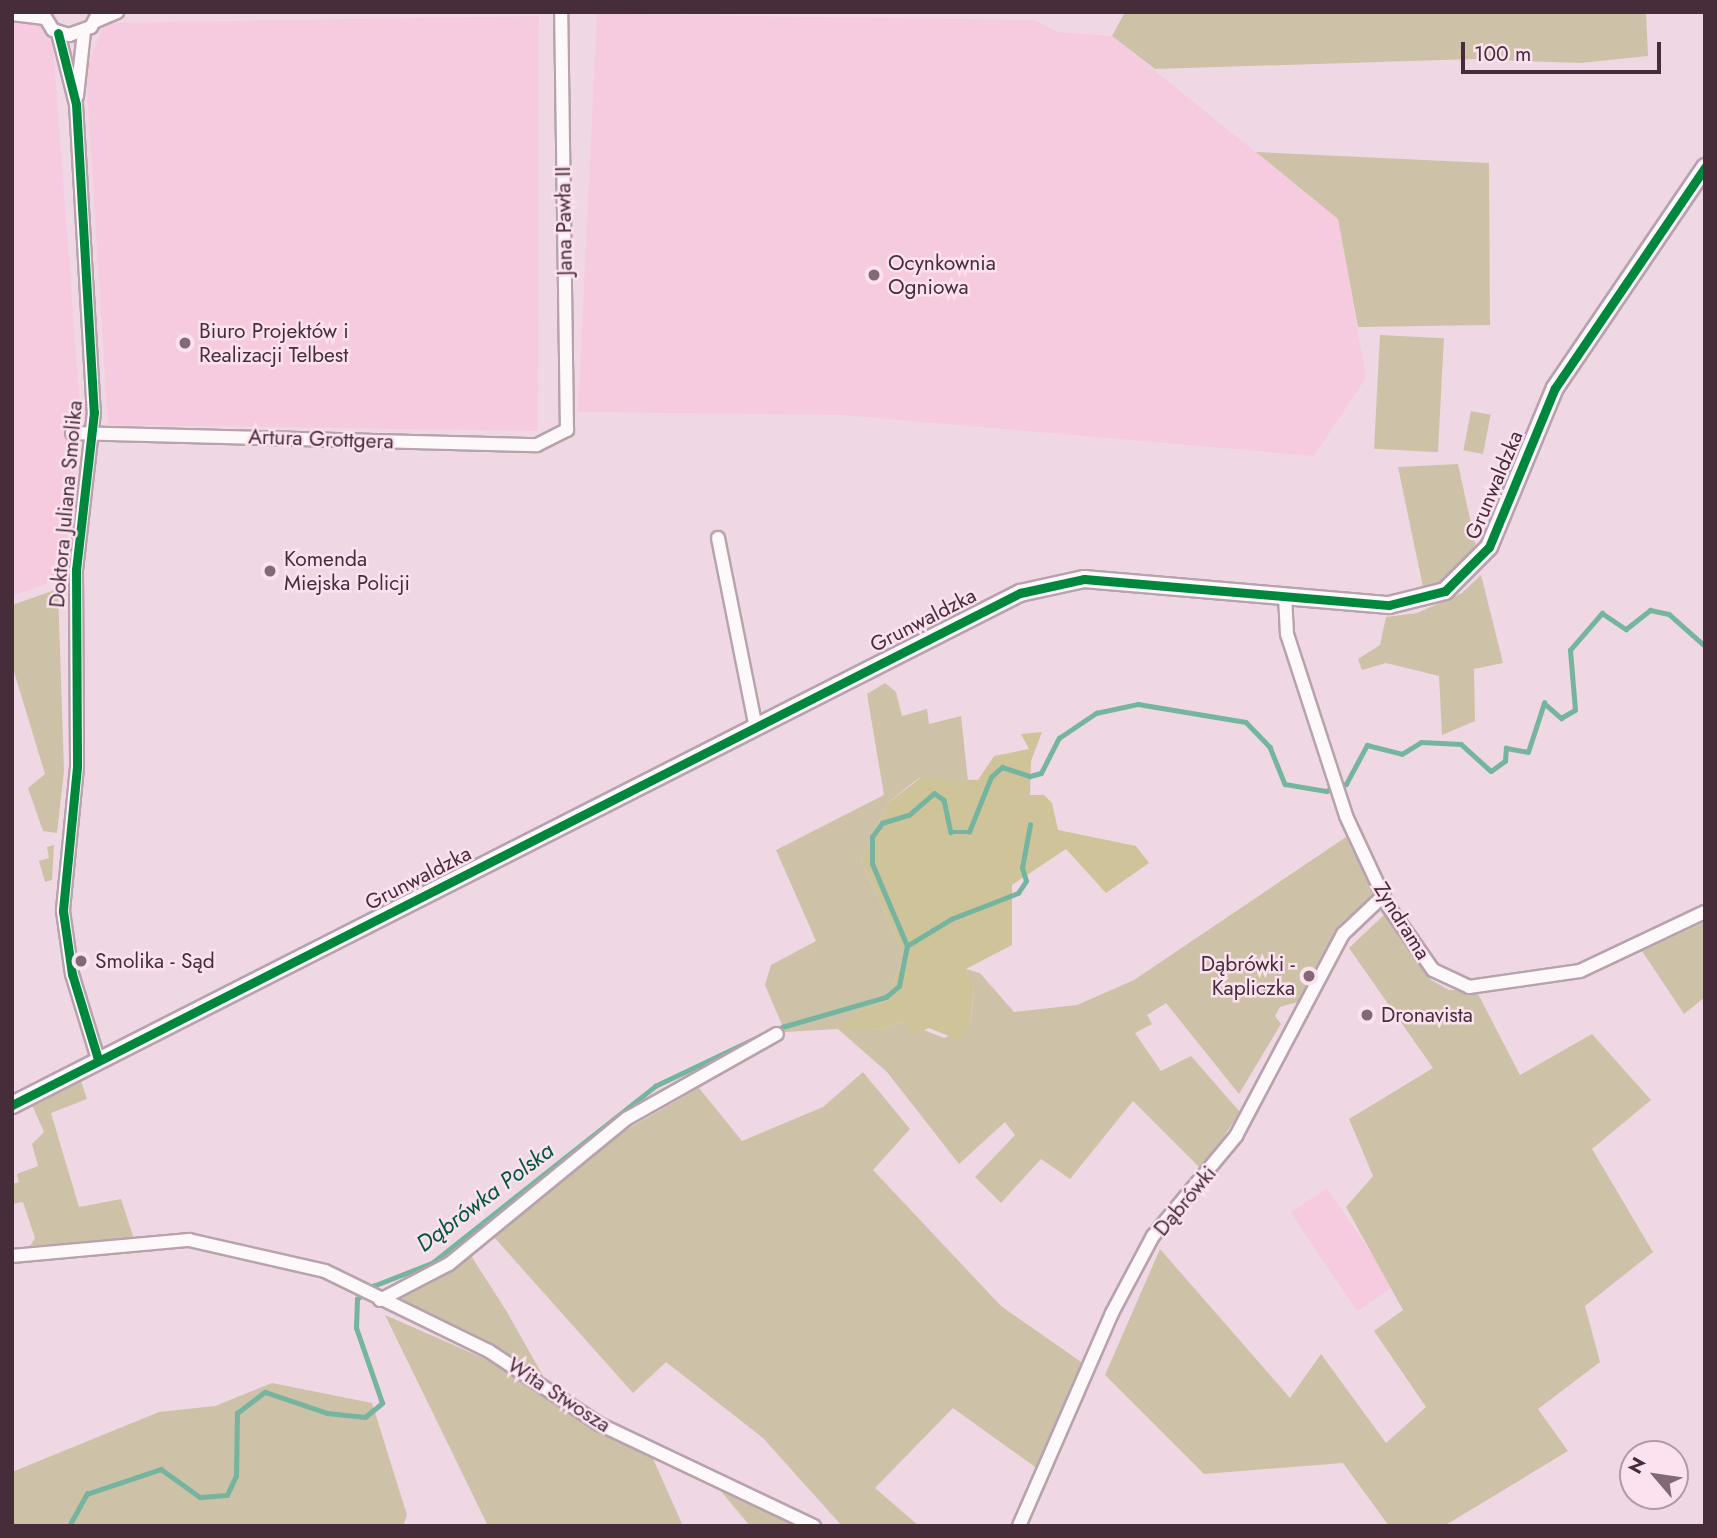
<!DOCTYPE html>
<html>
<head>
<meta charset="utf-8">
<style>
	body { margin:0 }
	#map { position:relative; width:1717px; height:1538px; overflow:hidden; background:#efd8e3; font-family:Jost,sans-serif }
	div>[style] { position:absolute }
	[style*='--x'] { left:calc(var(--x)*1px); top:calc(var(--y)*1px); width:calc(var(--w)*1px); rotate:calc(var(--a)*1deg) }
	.built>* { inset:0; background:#f6cbe0; transform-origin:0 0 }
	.green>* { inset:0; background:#cdc2a7; transform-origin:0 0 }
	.forest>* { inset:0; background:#cfc39a }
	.stream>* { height:4.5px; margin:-2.25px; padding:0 2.25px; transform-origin:2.25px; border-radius:2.25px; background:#75b5a0 }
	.roads { filter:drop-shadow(2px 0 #b8a2ad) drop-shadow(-2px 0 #b8a2ad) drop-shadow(0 2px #b8a2ad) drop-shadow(0 -2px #b8a2ad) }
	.minor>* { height:12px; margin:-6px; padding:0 6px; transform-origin:6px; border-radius:6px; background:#fdf9fb }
	.tertiary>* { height:16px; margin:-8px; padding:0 8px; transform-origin:8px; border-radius:8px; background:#fdf9fb }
	.cycleway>* { height:9px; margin:-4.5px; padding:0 4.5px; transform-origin:4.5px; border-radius:4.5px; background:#00873e }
	.dots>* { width:19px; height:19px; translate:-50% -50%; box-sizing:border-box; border:4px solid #fce1ee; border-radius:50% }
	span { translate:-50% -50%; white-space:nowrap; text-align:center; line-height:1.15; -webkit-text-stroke:5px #fce1ee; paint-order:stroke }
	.street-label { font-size:21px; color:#472d3a }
	.poi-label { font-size:21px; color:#472d3a }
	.left { translate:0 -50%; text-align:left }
	.right { translate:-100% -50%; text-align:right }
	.water-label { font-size:23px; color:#005640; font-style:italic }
	.frame { position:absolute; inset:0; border:14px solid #472d3a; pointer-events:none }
	.north { position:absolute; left:1619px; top:1440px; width:70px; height:70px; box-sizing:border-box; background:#fce1ee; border:2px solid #b499a6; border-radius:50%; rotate:299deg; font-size:19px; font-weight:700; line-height:28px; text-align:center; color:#472d3a }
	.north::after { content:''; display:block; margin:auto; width:24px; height:32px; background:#826975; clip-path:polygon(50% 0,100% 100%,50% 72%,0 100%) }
	.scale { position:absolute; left:1461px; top:42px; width:200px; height:32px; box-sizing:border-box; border:4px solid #472d3a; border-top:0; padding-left:9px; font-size:21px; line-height:24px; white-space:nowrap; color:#472d3a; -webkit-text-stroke:5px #fce1ee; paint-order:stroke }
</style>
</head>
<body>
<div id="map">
	<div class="built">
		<i style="clip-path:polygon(597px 14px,1035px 20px,1057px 32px,1112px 36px,1338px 219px,1366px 378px,1314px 456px,843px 415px,578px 412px)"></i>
		<i style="clip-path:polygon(28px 16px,52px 32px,80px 407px,64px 577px,12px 596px,12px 17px)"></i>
		<i style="clip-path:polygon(539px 16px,538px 431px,108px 425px,86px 71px,104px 23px)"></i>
		<i style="left:1327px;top:1188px;width:119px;height:44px;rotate:56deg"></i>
	</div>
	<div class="green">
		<i style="clip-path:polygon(1125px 12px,1646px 12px,1648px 56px,1580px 63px,1473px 59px,1155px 69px,1112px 36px)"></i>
		<i style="clip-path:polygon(1256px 152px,1489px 163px,1490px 325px,1358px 327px,1338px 219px)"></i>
		<i style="left:1380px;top:335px;width:64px;height:114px;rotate:3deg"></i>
		<i style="left:1471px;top:411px;width:20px;height:40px;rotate:11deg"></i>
		<i style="clip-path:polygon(1458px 464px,1477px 551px,1439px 584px,1423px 587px,1398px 467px)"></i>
		<i style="clip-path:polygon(1481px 575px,1503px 663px,1474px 669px,1475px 721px,1442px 735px,1439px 676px,1386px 663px,1362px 670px,1358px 659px,1380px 645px,1386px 617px,1417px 613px,1462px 593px)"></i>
		<i style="clip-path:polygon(58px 589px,64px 771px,57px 833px,43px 831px,28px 788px,45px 774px,12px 665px,12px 605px)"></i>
		<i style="clip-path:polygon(885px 683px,896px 692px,902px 716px,927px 709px,929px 724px,961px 716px,968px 781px,919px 778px,911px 784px,887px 804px,861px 860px,904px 954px,887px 1001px,856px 1012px,875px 1030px,904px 1022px,944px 1038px,970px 1026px,974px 989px,966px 969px,980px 973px,1014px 1012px,1077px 1005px,1134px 980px,1346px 837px,1376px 892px,1346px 920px,1298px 1002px,1280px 1007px,1275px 1016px,1281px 1024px,1239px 1094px,1166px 1003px,1147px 1015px,1152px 1024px,1135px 1033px,1161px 1071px,1191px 1056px,1240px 1112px,1202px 1170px,1133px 1101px,1070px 1179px,1041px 1159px,1001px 1203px,975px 1177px,1015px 1135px,1005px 1122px,959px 1164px,887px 1072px,838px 1029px,785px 1032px,765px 985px,771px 965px,816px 941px,776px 850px,884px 795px,867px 694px)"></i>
		<i style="clip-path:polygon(54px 845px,52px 880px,45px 882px,39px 861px,49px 858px,47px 847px)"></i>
		<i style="clip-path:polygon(1385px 914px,1431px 980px,1449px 990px,1476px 990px,1520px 1075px,1592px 1034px,1651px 1100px,1592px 1149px,1653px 1252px,1585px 1306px,1600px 1362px,1538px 1409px,1568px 1451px,1444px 1526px,1389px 1526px,1343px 1463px,1204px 1474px,1105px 1375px,1160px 1249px,1290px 1398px,1321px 1354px,1386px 1443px,1426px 1407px,1374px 1331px,1403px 1310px,1346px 1207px,1373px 1176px,1349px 1119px,1433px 1068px,1349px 948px)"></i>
		<i style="clip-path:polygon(1705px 922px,1705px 997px,1684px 1014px,1642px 951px)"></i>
		<i style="clip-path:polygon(863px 1072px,910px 1129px,873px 1170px,1001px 1306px,1084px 1364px,1038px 1469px,953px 1408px,875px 1488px,919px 1526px,842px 1526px,763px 1438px,666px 1362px,633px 1393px,493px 1236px,598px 1146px,699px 1088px,742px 1141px,823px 1107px)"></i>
		<i style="clip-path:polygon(81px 1081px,87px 1099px,51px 1113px,79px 1207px,121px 1199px,134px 1239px,30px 1246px,35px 1238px,23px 1202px,12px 1204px,12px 1184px,19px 1182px,17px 1174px,38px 1166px,32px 1144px,44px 1132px,32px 1105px)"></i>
		<i style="clip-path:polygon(470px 1254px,507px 1312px,547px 1383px,400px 1299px)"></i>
		<i style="clip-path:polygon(385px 1315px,504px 1367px,572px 1415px,650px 1452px,683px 1526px,488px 1526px)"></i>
		<i style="clip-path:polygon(272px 1383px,372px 1403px,407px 1515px,403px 1526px,12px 1526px,12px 1472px,159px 1412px,215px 1406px)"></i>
		<i style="clip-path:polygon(714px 1483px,804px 1526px,750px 1526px)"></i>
	</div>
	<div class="forest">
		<i style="clip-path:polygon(1042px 732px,1031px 761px,1030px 795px,1044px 795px,1052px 803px,1058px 830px,1136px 846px,1149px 863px,1106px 893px,1066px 849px,1012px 885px,1012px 945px,966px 969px,974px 988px,970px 1026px,959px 1040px,929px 1028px,912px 1035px,904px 1022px,875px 1030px,838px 1029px,856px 1012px,887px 1001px,904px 954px,861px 860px,887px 804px,920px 778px,978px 780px,994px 756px,1029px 749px,1021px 734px)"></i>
	</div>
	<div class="stream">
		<i style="--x:907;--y:946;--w:52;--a:-31.5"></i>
		<i style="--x:951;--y:919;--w:72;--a:-21.2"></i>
		<i style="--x:1018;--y:893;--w:14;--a:-56"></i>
		<i style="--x:1026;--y:881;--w:14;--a:-107"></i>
		<i style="--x:1022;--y:868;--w:44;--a:-79.5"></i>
		<i style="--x:782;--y:1027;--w:108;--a:-16.1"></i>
		<i style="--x:886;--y:997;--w:17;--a:-40"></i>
		<i style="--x:899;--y:986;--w:41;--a:-78.7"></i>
		<i style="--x:907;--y:946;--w:89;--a:-113.1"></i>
		<i style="--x:872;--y:864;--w:27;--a:-90"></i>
		<i style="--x:872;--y:837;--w:17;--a:-54"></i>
		<i style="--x:882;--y:823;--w:28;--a:-17"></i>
		<i style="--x:909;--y:815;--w:33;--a:-41"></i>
		<i style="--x:934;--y:793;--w:12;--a:35"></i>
		<i style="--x:944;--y:800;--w:33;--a:78"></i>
		<i style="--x:951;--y:832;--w:18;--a:0"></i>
		<i style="--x:969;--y:832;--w:59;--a:-68.2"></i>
		<i style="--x:991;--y:777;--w:15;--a:-42"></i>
		<i style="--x:1002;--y:767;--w:29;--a:18"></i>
		<i style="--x:1030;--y:776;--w:11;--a:-15"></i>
		<i style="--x:1041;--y:773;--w:39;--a:-63"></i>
		<i style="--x:1059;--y:738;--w:45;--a:-34"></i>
		<i style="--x:1096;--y:713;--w:43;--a:-12.1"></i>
		<i style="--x:1138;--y:704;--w:109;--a:9.5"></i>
		<i style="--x:1246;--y:722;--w:35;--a:46"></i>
		<i style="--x:1270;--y:747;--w:40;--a:68"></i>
		<i style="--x:1285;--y:784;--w:42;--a:9.7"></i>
		<i style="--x:1326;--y:791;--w:21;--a:-19"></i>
		<i style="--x:1346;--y:784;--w:44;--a:-61.7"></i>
		<i style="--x:1367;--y:745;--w:36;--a:14"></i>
		<i style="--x:1402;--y:754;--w:22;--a:-32"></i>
		<i style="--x:1421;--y:742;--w:40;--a:2.9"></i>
		<i style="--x:1461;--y:744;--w:40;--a:42"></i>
		<i style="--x:1491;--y:771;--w:17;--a:-36"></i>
		<i style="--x:1505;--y:761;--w:13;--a:-86"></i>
		<i style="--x:1506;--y:748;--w:22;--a:10"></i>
		<i style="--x:1528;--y:752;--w:52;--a:-71.9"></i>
		<i style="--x:1544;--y:703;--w:23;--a:41"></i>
		<i style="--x:1561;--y:718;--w:16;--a:-30"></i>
		<i style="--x:1575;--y:710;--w:60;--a:-94.8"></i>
		<i style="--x:1570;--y:650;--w:49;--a:-49.1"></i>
		<i style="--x:1602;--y:613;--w:29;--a:34"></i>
		<i style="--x:1626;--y:629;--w:31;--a:-38"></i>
		<i style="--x:1650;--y:610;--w:19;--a:12"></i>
		<i style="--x:1669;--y:614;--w:48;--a:41.6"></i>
		<i style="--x:69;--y:1526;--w:37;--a:-61"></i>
		<i style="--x:87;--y:1494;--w:78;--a:-18.7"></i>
		<i style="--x:161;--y:1469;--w:48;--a:35.7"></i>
		<i style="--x:200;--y:1497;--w:27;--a:-4"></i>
		<i style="--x:227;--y:1495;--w:21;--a:-65"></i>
		<i style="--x:236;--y:1476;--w:63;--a:-89.1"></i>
		<i style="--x:237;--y:1413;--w:35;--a:-37"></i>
		<i style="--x:265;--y:1392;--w:65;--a:18.7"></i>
		<i style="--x:327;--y:1413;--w:38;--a:6"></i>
		<i style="--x:365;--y:1417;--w:22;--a:-39"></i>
		<i style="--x:382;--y:1403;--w:79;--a:-109.1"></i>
		<i style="--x:356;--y:1328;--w:29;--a:-88"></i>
		<i style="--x:357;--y:1299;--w:21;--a:-39"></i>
		<i style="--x:373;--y:1286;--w:63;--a:-21.3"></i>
		<i style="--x:432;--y:1263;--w:285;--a:-38.4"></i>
		<i style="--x:655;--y:1086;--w:128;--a:-25.4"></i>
	</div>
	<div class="roads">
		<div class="minor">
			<i style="--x:42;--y:12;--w:21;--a:59"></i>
			<i style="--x:53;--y:30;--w:17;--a:17"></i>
			<i style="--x:69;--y:35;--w:23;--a:-20"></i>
			<i style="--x:91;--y:27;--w:17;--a:-62"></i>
			<i style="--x:12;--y:14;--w:31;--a:7"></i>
			<i style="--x:96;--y:21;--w:23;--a:-23"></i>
			<i style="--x:58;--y:33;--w:73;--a:75.8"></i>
			<i style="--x:76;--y:104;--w:309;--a:86.7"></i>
			<i style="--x:94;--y:412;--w:158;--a:96.5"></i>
			<i style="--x:76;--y:569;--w:198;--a:89.7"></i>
			<i style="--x:77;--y:767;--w:145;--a:95.6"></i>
			<i style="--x:63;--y:911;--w:64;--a:81.9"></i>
			<i style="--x:72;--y:974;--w:89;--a:73"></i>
			<i style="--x:77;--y:96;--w:64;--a:-83.8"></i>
			<i style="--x:72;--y:433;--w:465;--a:1.5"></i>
			<i style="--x:537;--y:445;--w:34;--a:-27"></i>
			<i style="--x:567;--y:430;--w:418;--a:-90.8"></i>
			<i style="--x:718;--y:538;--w:190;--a:78.7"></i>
			<i style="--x:1285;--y:596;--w:38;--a:87"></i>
			<i style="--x:1287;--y:634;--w:191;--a:72"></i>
			<i style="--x:1346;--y:816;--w:99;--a:65"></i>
			<i style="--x:1388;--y:906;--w:78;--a:54.9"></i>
			<i style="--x:1433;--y:970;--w:40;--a:25"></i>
			<i style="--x:1469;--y:987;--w:112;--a:-8.2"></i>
			<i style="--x:1580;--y:971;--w:138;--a:-25.3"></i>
			<i style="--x:12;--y:1256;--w:178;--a:-5.2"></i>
			<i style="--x:189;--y:1240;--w:139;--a:12.8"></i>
			<i style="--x:325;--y:1271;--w:182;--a:26"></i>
			<i style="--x:489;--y:1351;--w:132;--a:33.6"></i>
			<i style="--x:599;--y:1424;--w:238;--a:25.4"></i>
			<i style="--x:380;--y:1300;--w:78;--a:-27.6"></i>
			<i style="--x:449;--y:1264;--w:229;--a:-39.3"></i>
			<i style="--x:626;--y:1119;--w:173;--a:-29.4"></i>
			<i style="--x:1019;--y:1526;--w:232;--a:-66.4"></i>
			<i style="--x:1112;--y:1313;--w:87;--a:-62"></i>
			<i style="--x:1153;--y:1236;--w:130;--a:-50.3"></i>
			<i style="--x:1236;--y:1136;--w:229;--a:-62.1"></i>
			<i style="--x:1343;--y:934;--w:55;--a:-43.5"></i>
		</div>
		<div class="tertiary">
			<i style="--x:12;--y:1105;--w:1131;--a:-26.93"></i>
			<i style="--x:1020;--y:593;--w:66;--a:-12.3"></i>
			<i style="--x:1084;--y:579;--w:306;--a:4.9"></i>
			<i style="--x:1389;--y:605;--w:58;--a:-14"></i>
			<i style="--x:1445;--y:591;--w:62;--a:-45"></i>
			<i style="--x:1489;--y:547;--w:172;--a:-67.5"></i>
			<i style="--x:1555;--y:388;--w:267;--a:-55.8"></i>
		</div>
	</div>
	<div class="cycleway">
		<i style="--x:58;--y:33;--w:73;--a:75.8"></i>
		<i style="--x:76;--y:104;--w:309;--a:86.7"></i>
		<i style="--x:94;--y:412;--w:158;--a:96.5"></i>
		<i style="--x:76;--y:569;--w:198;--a:89.7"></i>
		<i style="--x:77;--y:767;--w:145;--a:95.6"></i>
		<i style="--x:63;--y:911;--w:64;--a:81.9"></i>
		<i style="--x:72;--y:974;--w:89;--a:73"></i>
		<i style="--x:12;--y:1105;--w:1131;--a:-26.93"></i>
		<i style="--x:1020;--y:593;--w:66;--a:-12.3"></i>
		<i style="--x:1084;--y:579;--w:306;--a:4.9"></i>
		<i style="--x:1389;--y:605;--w:58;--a:-14"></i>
		<i style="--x:1445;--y:591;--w:62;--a:-45"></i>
		<i style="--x:1489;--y:547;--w:172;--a:-67.5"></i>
		<i style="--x:1555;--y:388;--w:267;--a:-55.8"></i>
	</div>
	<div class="dots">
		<i style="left:874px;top:275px;background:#826975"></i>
		<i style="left:185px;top:343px;background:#826975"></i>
		<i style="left:270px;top:571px;background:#826975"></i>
		<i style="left:81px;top:961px;background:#826975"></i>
		<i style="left:1309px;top:976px;background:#826975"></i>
		<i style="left:1367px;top:1015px;background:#826975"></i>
	</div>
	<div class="street-label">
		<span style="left:564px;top:221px;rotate:-91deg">Jana Pawła II</span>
		<span style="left:321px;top:439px;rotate:2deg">Artura Grottgera</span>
		<span style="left:1494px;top:485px;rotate:-67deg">Grunwaldzka</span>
		<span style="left:66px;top:504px;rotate:-85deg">Doktora Juliana Smolika</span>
		<span style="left:923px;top:620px;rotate:-27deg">Grunwaldzka</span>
		<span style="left:418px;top:878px;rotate:-27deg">Grunwaldzka</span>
		<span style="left:1402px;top:921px;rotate:58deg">Zyndrama</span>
		<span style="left:1185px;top:1201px;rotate:-50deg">Dąbrówki</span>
		<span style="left:559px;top:1395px;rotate:33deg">Wita Stwosza</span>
	</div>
	<div class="poi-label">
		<span class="left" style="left:888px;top:275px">Ocynkownia<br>Ogniowa</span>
		<span class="left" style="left:199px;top:343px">Biuro Projektów i<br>Realizacji Telbest</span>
		<span class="left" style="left:284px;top:571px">Komenda<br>Miejska Policji</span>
		<span class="left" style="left:95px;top:961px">Smolika - Sąd</span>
		<span class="right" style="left:1295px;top:976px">Dąbrówki -<br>Kapliczka</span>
		<span class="left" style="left:1381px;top:1015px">Dronavista</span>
	</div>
	<div class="water-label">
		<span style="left:485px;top:1197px;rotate:-37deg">Dąbrówka Polska</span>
	</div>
	<div class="frame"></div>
	<div class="north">N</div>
	<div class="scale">100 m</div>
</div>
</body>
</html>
